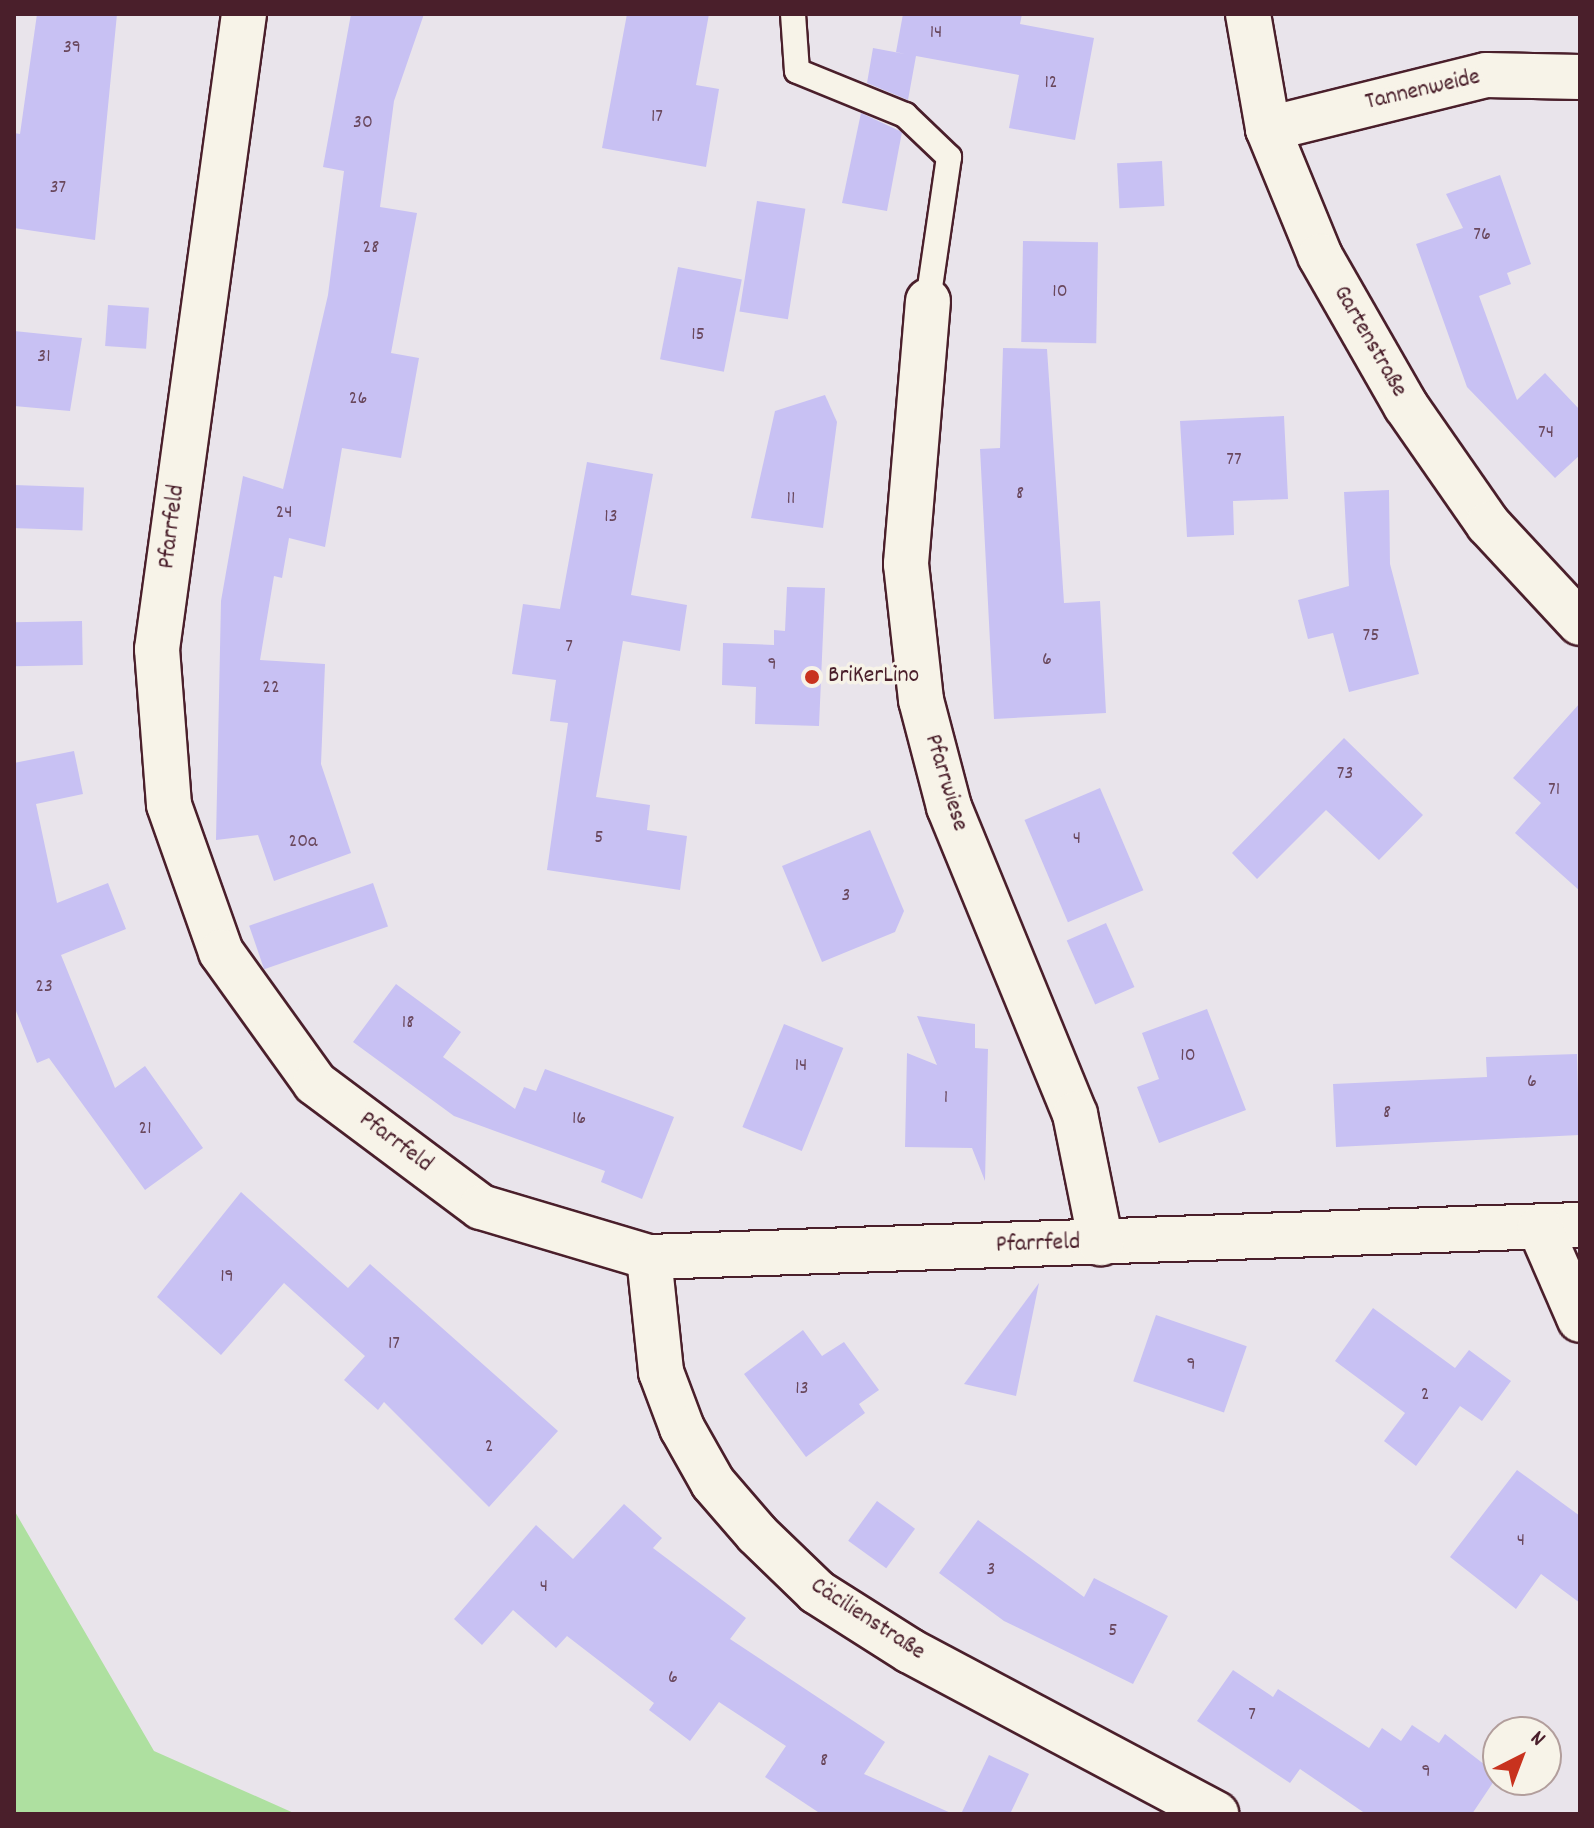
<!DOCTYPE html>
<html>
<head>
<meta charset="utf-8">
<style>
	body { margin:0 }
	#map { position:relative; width:1594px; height:1828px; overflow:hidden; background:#e9e4eb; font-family:Dekko,sans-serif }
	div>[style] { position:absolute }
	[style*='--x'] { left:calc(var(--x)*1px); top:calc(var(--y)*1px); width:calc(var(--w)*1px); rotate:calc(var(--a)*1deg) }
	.green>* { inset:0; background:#aee0a0 }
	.building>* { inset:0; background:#c8c1f3; transform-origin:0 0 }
	.roads { filter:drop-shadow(2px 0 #4a1f2b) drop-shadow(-2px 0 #4a1f2b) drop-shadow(0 2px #4a1f2b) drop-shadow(0 -2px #4a1f2b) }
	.lane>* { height:24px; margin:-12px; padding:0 12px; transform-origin:12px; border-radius:12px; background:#f7f3e8 }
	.street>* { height:44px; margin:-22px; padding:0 22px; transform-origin:22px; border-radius:22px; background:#f7f3e8 }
	.dots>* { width:22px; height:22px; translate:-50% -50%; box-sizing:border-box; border:4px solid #f7f3e8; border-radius:50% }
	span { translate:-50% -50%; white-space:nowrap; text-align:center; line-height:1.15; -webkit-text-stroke:7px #f7f3e8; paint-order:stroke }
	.number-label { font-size:20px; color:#6a485d }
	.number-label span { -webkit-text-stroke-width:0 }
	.street-label { font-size:24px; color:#4a1f2b }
	.poi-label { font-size:24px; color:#4a1f2b }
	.left { translate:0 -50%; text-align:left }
	.frame { position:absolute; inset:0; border:16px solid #4a1f2b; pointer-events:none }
	.north { position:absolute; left:1482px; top:1716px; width:80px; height:80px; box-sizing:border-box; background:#f7f3e8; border:2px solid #b29e9c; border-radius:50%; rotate:42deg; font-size:22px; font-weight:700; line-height:32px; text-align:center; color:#4a1f2b }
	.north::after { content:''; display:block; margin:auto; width:28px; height:36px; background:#c8321e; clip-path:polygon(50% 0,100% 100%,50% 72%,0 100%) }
</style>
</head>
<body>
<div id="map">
	<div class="green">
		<i style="clip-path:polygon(14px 1510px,154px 1751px,296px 1814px,14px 1814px)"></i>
	</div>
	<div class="building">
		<i style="clip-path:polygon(37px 14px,117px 14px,95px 240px,14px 228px,14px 133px,20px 134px)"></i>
		<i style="clip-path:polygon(351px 14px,424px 14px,394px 101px,380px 207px,417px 213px,391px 353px,419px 358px,401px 458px,342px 448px,325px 547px,289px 538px,282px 578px,274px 576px,260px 660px,325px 664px,321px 764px,351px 853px,274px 881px,258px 835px,216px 840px,221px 601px,243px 476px,283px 489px,328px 295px,344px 171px,323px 167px)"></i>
		<i style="clip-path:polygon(627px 14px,709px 14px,696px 85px,719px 89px,706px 167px,602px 148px)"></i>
		<i style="clip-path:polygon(903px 14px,1022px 14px,1020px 24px,1094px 38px,1075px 140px,1009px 128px,1019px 75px,916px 56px,908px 100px,867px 83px,873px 48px,905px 54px,896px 52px)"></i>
		<i style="clip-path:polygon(861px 113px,902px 132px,887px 211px,842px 203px)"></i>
		<i style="left:1162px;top:161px;width:45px;height:45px;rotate:87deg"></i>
		<i style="clip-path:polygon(1500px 175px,1531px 264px,1507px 273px,1511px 284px,1479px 296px,1517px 400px,1545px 373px,1580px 410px,1580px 455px,1555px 478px,1467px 387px,1416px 244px,1463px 228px,1446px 194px)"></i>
		<i style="left:757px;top:201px;width:49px;height:112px;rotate:9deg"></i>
		<i style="left:1023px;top:241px;width:75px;height:101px;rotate:1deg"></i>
		<i style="left:678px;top:267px;width:65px;height:94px;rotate:11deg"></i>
		<i style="left:108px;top:305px;width:41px;height:41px;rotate:4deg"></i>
		<i style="clip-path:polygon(14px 331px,82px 338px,70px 411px,14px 406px)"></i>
		<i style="clip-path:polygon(1003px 348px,1047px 349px,1064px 603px,1100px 601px,1106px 713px,994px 719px,980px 449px,1000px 448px)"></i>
		<i style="clip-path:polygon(825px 395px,837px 422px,823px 528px,751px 518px,775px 411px)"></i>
		<i style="clip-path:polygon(1284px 416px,1288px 499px,1233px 501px,1234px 535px,1187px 537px,1180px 421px)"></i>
		<i style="clip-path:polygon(587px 462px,653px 474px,631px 595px,687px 605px,680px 651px,623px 641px,596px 797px,650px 805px,647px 830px,687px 836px,680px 890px,547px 870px,568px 723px,550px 721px,556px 680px,512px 674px,523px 604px,560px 609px)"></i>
		<i style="left:14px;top:485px;width:70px;height:43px;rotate:2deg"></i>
		<i style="clip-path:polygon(1389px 490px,1390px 564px,1419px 674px,1349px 692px,1333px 633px,1308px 639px,1298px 600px,1349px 586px,1344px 492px)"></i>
		<i style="clip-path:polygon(787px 587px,825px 588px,819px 726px,755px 724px,756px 687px,722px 685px,723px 643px,774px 645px,774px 630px,785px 631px)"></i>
		<i style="left:82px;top:621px;width:44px;height:68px;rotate:89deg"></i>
		<i style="clip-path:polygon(1580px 703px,1580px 891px,1515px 833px,1541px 803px,1513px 778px)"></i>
		<i style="clip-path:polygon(1344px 738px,1423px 815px,1379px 860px,1326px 810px,1257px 879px,1232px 853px)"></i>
		<i style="clip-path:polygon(74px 751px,83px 794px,36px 804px,57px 903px,108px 883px,126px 929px,61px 955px,115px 1088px,145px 1066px,203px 1148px,145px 1190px,49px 1058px,37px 1063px,14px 1006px,14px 763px)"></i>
		<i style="left:1100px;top:788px;width:111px;height:82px;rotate:67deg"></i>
		<i style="clip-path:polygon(870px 830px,904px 911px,895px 932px,822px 962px,782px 866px)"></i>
		<i style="left:373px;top:883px;width:46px;height:131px;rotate:71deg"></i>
		<i style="left:1106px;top:923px;width:70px;height:43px;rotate:66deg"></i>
		<i style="clip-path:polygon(396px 984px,461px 1032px,443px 1057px,515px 1109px,524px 1087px,536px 1091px,545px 1069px,674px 1117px,642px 1199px,601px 1182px,605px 1171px,454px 1116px,353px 1042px)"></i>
		<i style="clip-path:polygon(1207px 1009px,1246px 1110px,1159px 1143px,1137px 1087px,1159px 1079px,1142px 1033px)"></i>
		<i style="clip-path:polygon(917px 1016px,975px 1024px,975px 1048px,988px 1049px,985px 1181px,972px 1148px,905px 1147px,907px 1053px,937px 1065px)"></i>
		<i style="left:784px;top:1024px;width:64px;height:111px;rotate:22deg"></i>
		<i style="clip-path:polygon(1577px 1054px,1579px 1135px,1336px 1147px,1333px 1084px,1487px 1077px,1486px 1057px)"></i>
		<i style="clip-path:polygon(241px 1192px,348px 1288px,370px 1264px,558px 1431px,489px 1507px,384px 1402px,378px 1410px,344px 1380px,365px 1356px,284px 1283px,221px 1355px,157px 1297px)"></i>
		<i style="clip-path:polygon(1039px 1283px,1016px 1396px,964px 1384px)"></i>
		<i style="clip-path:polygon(1373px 1308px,1455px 1368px,1469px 1350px,1511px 1381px,1482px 1421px,1460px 1406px,1416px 1466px,1384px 1441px,1405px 1413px,1335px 1361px)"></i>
		<i style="left:1156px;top:1315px;width:96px;height:70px;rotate:19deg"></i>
		<i style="clip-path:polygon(803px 1330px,822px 1356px,844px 1342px,879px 1390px,859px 1404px,865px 1413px,806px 1457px,744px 1374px)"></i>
		<i style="clip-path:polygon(1517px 1470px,1580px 1516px,1580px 1603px,1541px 1574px,1516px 1609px,1450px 1557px)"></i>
		<i style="left:877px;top:1501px;width:47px;height:49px;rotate:36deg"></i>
		<i style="clip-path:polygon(624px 1504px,662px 1538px,653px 1548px,746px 1618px,730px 1639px,885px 1742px,864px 1774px,953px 1814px,821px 1814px,765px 1777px,786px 1746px,719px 1702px,690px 1741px,649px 1710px,654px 1703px,567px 1636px,556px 1648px,513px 1610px,482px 1645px,454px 1619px,536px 1525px,573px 1559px)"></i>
		<i style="clip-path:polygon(978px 1520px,1084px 1597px,1094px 1578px,1168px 1616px,1133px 1684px,1004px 1621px,939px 1573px)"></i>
		<i style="clip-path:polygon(1233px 1670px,1273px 1697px,1278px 1689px,1369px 1748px,1382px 1728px,1401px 1741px,1412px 1725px,1439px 1743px,1445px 1734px,1498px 1775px,1472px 1814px,1366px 1814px,1300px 1769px,1290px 1783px,1197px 1721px)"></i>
		<i style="clip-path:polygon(989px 1755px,1029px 1774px,1010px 1814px,961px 1814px)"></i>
	</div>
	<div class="roads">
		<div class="lane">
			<i style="--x:793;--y:14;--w:57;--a:86"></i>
			<i style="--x:797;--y:71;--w:117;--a:22.2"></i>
			<i style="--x:905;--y:115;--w:61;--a:43.7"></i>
			<i style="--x:949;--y:157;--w:146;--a:98.3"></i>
		</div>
		<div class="street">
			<i style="--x:244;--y:14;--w:641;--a:97.8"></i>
			<i style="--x:157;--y:649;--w:156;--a:85.6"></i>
			<i style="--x:169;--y:805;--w:156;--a:70.5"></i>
			<i style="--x:221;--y:952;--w:161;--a:54.3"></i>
			<i style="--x:315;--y:1083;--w:207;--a:36.8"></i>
			<i style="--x:481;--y:1207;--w:175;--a:16.6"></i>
			<i style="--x:649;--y:1257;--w:932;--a:-1.97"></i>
			<i style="--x:1248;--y:14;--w:117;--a:80.1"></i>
			<i style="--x:1268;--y:129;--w:137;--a:67.7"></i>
			<i style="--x:1320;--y:256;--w:173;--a:60.2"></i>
			<i style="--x:1406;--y:406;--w:144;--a:55.2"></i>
			<i style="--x:1488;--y:524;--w:135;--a:47.1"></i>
			<i style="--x:1268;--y:129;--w:225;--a:-13.9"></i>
			<i style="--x:1486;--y:75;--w:94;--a:1.2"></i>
			<i style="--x:928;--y:301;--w:264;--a:94.8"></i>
			<i style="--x:906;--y:564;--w:137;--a:83.7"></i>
			<i style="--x:921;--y:700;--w:111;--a:75.3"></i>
			<i style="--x:949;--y:807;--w:332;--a:67.7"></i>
			<i style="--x:1075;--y:1114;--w:132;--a:78.6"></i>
			<i style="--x:1540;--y:1228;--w:100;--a:66.5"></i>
			<i style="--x:649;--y:1257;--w:116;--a:84"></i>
			<i style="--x:661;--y:1372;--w:60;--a:69.4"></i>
			<i style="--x:682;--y:1428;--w:63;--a:60.6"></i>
			<i style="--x:713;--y:1483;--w:67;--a:49.2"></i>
			<i style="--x:757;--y:1534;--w:83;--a:44"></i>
			<i style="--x:817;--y:1592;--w:110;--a:32.4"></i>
			<i style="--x:910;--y:1651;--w:347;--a:28"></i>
		</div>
	</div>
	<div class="dots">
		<i style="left:812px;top:677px;background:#c8321e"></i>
	</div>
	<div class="number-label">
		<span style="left:936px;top:33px">14</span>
		<span style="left:72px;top:48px">39</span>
		<span style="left:1051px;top:83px">12</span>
		<span style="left:657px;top:117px">17</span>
		<span style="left:363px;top:123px">30</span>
		<span style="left:58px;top:188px">37</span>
		<span style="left:1482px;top:235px">76</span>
		<span style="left:371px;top:248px">28</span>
		<span style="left:1060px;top:292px">10</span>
		<span style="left:698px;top:335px">15</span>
		<span style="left:44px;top:357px">31</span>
		<span style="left:358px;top:399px">26</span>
		<span style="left:1546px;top:433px">74</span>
		<span style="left:1234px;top:460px">77</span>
		<span style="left:1020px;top:494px">8</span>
		<span style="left:791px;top:499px">11</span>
		<span style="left:284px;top:513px">24</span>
		<span style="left:611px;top:517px">13</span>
		<span style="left:1371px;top:636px">75</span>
		<span style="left:569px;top:647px">7</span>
		<span style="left:1047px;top:660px">6</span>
		<span style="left:772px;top:665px">9</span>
		<span style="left:271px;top:688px">22</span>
		<span style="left:1345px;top:774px">73</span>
		<span style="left:1554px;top:790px">71</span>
		<span style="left:599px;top:838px">5</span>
		<span style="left:1077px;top:839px">4</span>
		<span style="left:303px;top:842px">20a</span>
		<span style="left:846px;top:896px">3</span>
		<span style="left:44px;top:987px">23</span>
		<span style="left:408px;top:1023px">18</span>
		<span style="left:1188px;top:1056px">10</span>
		<span style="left:801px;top:1066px">14</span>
		<span style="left:1532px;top:1082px">6</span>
		<span style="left:946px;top:1098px">1</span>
		<span style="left:1387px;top:1113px">8</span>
		<span style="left:579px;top:1119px">16</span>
		<span style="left:145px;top:1129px">21</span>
		<span style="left:227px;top:1277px">19</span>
		<span style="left:394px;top:1344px">17</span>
		<span style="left:1191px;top:1365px">9</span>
		<span style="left:802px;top:1389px">13</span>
		<span style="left:1425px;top:1395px">2</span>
		<span style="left:489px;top:1447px">2</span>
		<span style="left:1521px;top:1541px">4</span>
		<span style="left:991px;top:1570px">3</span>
		<span style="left:544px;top:1587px">4</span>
		<span style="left:1113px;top:1631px">5</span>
		<span style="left:673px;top:1678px">6</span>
		<span style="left:1252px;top:1715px">7</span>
		<span style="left:824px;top:1761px">8</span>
		<span style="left:1426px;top:1772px">9</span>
	</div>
	<div class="street-label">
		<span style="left:1423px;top:91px;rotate:-13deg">Tannenweide</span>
		<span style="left:1369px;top:342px;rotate:60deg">Gartenstraße</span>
		<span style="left:173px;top:527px;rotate:-83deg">Pfarrfeld</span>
		<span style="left:945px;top:783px;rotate:73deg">Pfarrwiese</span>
		<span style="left:395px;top:1143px;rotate:37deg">Pfarrfeld</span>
		<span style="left:1038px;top:1245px;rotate:-2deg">Pfarrfeld</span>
		<span style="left:867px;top:1620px;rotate:33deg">Cäcilienstraße</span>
	</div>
	<div class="poi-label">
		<span class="left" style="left:828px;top:677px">BriKerLino</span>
	</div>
	<div class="frame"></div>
	<div class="north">N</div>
</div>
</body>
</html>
